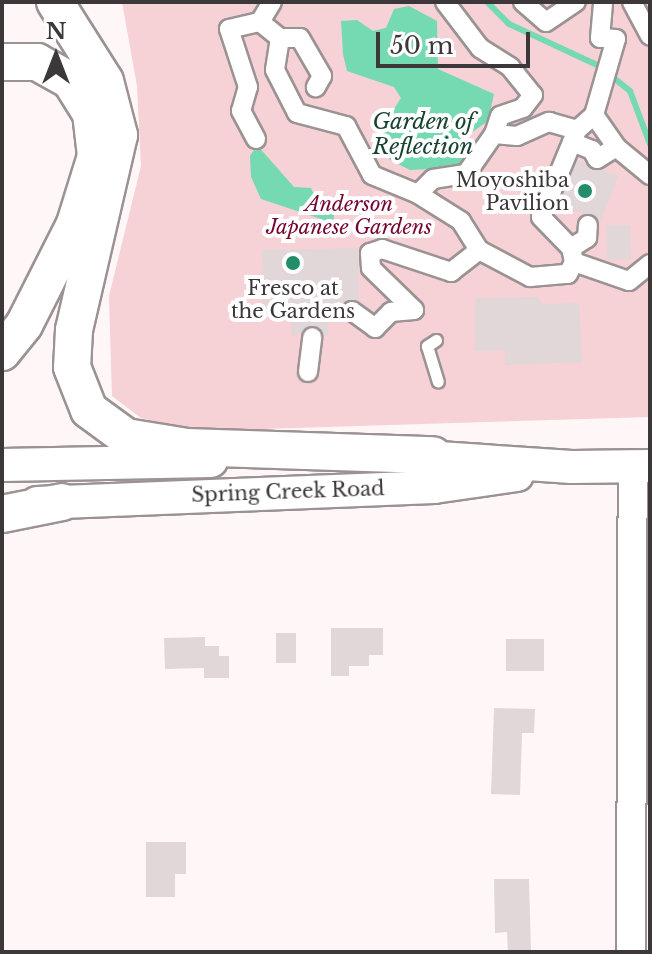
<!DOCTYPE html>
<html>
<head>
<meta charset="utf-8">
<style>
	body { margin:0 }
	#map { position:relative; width:652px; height:954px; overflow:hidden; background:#fff6f7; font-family:"Libre Baskerville",serif }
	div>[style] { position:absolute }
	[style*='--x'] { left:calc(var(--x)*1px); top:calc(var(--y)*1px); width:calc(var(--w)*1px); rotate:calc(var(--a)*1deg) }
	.green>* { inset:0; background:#f6d1d6 }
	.water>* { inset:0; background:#75d9b1 }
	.stream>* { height:6px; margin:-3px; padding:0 3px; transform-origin:3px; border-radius:3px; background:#75d9b1 }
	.building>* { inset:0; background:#e1d7d8; transform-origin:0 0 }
	.roads { filter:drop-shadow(2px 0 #9b9293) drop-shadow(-2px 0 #9b9293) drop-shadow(0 2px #9b9293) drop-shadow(0 -2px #9b9293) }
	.service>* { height:11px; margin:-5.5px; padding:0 5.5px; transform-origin:5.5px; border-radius:5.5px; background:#fff }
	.pedestrian>* { height:18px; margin:-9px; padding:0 9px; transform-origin:9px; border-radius:9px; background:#fff }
	.tertiary>* { height:28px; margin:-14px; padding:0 14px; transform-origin:14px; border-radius:14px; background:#fff }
	.secondary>* { height:32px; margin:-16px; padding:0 16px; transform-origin:16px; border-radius:16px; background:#fff }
	.primary>* { height:36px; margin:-18px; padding:0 18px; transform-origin:18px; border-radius:18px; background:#fff }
	.dots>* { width:22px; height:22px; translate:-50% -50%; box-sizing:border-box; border:4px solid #fff; border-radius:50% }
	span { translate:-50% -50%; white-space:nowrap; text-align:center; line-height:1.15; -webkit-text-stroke:8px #fff; paint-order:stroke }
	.poi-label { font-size:20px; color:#3c3839 }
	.right { translate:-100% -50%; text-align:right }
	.park-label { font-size:20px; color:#75052d; font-style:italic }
	.street-label { font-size:20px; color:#3c3839 }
	.water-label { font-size:22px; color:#174332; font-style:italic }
	.frame { position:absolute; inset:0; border:4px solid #3c3839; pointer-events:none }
	.north { position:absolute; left:16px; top:16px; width:80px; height:80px; -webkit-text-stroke:6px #fff; paint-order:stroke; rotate:0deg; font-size:22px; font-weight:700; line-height:32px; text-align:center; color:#3c3839 }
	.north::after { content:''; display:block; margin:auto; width:28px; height:36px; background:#3c3839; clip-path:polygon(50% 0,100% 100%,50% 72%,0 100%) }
	.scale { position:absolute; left:376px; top:32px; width:154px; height:36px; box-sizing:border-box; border:4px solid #3c3839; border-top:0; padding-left:10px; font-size:24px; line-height:28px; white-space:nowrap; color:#3c3839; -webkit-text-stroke:6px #fff; paint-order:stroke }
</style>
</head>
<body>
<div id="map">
	<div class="green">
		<i style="clip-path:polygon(122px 2px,650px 2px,650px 417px,194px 431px,141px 418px,112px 396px,109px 296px,141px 166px,137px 86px)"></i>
	</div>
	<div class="water">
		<i style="clip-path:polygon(409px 6px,437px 21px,438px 69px,494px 94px,488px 121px,458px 142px,469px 152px,465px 162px,451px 168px,410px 170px,390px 160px,376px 137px,401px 98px,394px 87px,347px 71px,343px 54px,341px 21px,357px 20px,373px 31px,386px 28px,394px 9px)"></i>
		<i style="clip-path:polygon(257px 145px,294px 187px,311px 188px,321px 211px,334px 215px,333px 223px,261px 199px,251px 177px,250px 156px)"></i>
	</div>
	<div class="stream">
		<i style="--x:487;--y:2;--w:31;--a:45"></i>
		<i style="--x:509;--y:24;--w:99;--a:25"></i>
		<i style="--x:599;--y:66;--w:40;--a:39"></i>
		<i style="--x:630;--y:91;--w:57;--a:69.3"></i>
	</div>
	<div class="building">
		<i style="clip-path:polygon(577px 160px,618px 176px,600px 223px,594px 215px,558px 208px)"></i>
		<i style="left:630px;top:225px;width:34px;height:24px;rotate:88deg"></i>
		<i style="clip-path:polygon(358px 248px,359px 301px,328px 311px,328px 337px,313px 325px,292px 337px,291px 312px,263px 312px,262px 250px)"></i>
		<i style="clip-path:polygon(538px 297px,541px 304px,579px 303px,582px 362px,505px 365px,505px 350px,475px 351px,475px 298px)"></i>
		<i style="clip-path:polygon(331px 628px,383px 628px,383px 655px,369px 655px,369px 666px,349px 666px,349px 676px,331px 676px)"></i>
		<i style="left:276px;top:633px;width:20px;height:30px"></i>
		<i style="clip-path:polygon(205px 637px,205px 646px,219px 646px,219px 656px,229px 656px,229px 678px,204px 678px,204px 668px,165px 669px,164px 638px)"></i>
		<i style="left:544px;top:639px;width:32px;height:38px;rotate:90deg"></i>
		<i style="clip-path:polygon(494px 708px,535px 709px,534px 733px,522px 733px,520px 795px,491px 794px)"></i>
		<i style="clip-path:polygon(146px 842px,186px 842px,186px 874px,175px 874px,175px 897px,146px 897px)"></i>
		<i style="clip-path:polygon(494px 879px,529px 879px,531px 952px,508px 952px,507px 932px,495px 933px)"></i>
	</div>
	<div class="roads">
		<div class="service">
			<i style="--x:436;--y:340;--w:11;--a:146"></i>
			<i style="--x:427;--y:346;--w:37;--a:73"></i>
		</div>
		<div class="pedestrian">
			<i style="--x:272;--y:2;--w:23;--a:121"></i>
			<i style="--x:260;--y:22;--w:26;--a:39"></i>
			<i style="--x:280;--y:38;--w:32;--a:99"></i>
			<i style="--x:275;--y:70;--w:48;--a:62.9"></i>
			<i style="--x:297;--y:113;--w:51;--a:14.9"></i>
			<i style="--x:346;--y:126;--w:55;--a:62"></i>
			<i style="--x:372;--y:175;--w:50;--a:22.4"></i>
			<i style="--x:445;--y:2;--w:58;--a:52.7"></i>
			<i style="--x:480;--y:48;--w:36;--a:32"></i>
			<i style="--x:510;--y:67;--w:36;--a:51"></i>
			<i style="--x:533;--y:95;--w:16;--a:128"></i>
			<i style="--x:523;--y:108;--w:24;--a:161"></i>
			<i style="--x:500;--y:116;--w:19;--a:108"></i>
			<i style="--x:523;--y:2;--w:30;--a:41"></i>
			<i style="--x:546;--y:22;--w:36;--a:-34"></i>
			<i style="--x:632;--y:2;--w:38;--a:62"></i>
			<i style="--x:280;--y:38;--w:20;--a:0"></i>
			<i style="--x:300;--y:38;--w:44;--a:59.9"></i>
			<i style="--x:322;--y:76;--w:13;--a:119"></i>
			<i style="--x:594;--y:115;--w:39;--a:55"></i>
			<i style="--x:616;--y:147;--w:44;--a:39.5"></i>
			<i style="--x:256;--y:139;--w:32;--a:-118"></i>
			<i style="--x:241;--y:111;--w:25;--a:-74"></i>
			<i style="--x:248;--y:87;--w:61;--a:-108.1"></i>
			<i style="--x:229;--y:29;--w:32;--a:-13"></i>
			<i style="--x:572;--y:142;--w:22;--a:22"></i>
			<i style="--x:592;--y:150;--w:10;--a:61"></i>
			<i style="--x:597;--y:159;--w:22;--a:-32"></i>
			<i style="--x:571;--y:248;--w:19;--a:-32"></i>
			<i style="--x:587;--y:238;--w:13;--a:-86"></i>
			<i style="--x:479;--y:250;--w:34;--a:-122"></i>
			<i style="--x:461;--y:221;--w:51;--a:-147.9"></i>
			<i style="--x:418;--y:194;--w:21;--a:-45"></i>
			<i style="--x:433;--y:179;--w:33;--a:-9"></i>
			<i style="--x:466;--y:174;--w:49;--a:-55"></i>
			<i style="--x:494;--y:134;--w:23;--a:5"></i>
			<i style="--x:517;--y:136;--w:35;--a:-24"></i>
			<i style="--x:549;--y:122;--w:29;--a:16"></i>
			<i style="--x:577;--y:130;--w:23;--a:-41"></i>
			<i style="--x:594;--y:115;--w:79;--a:-73.9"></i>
			<i style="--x:616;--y:39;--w:16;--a:-176"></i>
			<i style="--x:600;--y:38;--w:36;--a:-85"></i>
			<i style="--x:574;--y:262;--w:14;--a:-102"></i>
			<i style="--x:571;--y:248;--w:43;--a:-134.1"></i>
			<i style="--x:541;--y:217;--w:94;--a:-67.5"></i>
			<i style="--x:352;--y:311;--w:29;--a:36"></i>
			<i style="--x:375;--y:328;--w:23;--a:-45"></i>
			<i style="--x:391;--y:312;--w:23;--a:-5"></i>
			<i style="--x:414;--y:310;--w:60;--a:-135.7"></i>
			<i style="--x:371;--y:268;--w:15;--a:-94"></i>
			<i style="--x:370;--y:253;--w:13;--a:-18"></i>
			<i style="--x:382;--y:249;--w:73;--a:18.4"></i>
			<i style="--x:451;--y:272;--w:36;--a:-38"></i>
			<i style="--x:479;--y:250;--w:58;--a:27.9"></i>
			<i style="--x:530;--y:277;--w:38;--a:-5"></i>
			<i style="--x:568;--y:274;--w:13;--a:-63"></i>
			<i style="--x:574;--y:262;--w:58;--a:19.1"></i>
			<i style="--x:629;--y:281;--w:27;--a:-39"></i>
			<i style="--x:308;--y:372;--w:35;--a:-83"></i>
		</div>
		<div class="tertiary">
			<i style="--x:631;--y:952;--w:486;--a:-89.8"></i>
		</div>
		<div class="secondary">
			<i style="--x:409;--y:456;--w:163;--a:3.9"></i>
			<i style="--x:572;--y:467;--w:78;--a:-0.7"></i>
			<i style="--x:2;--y:465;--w:209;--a:-1.1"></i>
			<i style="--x:37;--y:503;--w:397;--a:-2.3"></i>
			<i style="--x:434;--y:487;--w:84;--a:-8.2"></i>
		</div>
		<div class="primary">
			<i style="--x:55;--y:2;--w:93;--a:57.7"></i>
			<i style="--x:105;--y:81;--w:56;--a:75.5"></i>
			<i style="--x:119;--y:135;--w:200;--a:103"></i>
			<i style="--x:74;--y:330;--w:37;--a:93"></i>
			<i style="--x:72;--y:367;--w:46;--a:68.4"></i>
			<i style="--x:89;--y:410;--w:46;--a:36.1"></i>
			<i style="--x:126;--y:437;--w:62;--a:9.3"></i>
			<i style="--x:187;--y:447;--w:246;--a:1.9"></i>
			<i style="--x:2;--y:62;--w:35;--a:0"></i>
			<i style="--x:37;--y:62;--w:38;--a:29"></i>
			<i style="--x:70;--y:80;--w:39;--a:58"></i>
			<i style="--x:91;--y:113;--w:43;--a:83.4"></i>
			<i style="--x:96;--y:156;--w:71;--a:107.2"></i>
			<i style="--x:75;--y:224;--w:113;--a:116.8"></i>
			<i style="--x:24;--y:325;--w:35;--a:129"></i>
			<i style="--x:2;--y:514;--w:61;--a:-11.3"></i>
		</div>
	</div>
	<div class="dots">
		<i style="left:585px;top:191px;background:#238c68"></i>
		<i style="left:293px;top:263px;background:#238c68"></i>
	</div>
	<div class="poi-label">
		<span class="right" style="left:569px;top:192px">Moyoshiba<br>Pavilion</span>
		<span style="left:293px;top:300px">Fresco at<br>the Gardens</span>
	</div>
	<div class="park-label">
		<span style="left:349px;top:216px">Anderson<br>Japanese Gardens</span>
	</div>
	<div class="street-label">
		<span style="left:288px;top:492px;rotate:-2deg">Spring Creek Road</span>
	</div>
	<div class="water-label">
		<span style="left:423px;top:134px">Garden of<br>Reflection</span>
	</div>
	<div class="frame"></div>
	<div class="north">N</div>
	<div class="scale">50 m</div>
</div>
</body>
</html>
